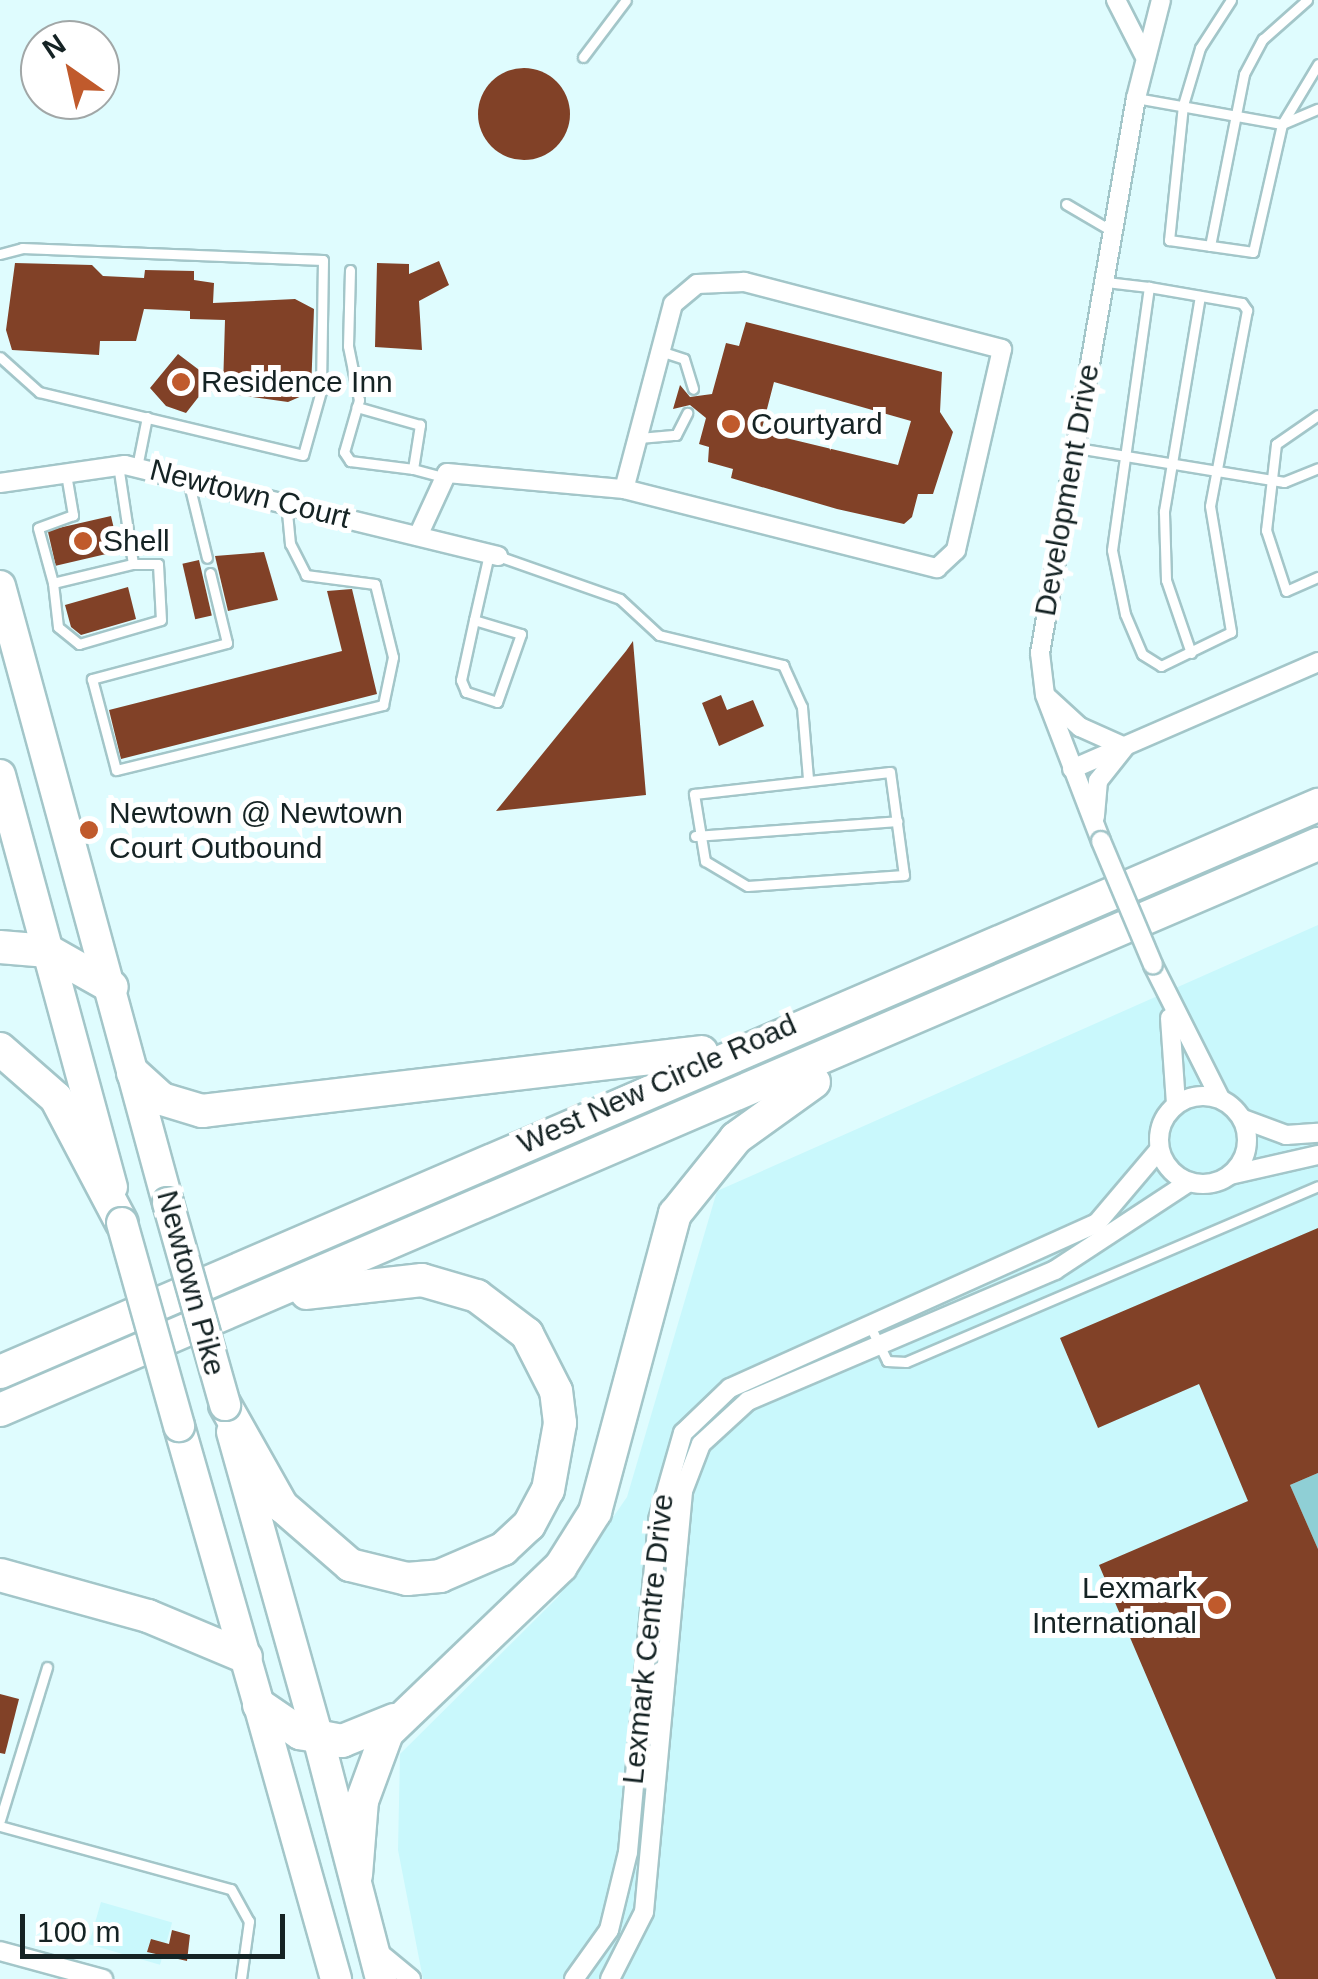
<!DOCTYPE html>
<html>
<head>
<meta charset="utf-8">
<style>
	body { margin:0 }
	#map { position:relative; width:1318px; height:1979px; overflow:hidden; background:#dffcfe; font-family:Arial,sans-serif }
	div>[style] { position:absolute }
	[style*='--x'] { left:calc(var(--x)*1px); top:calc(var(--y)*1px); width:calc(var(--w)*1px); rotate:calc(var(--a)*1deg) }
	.built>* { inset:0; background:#c9f8fc; transform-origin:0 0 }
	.green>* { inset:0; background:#8fcfd5 }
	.building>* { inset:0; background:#814127; transform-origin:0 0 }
	.round { border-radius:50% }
	.roads { filter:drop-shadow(2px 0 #a3c6c9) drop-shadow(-2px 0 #a3c6c9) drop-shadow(0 2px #a3c6c9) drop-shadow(0 -2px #a3c6c9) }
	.service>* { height:9px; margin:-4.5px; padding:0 4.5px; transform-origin:4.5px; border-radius:4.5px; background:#fff }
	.minor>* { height:18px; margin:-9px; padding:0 9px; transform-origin:9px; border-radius:9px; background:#fff }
	.minor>.ring { margin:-9px; padding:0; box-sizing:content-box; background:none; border:18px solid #fff; border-radius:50% }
	.primary>* { height:30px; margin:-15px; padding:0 15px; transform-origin:15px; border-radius:15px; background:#fff }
	.trunk>* { height:30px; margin:-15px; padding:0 15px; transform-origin:15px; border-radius:15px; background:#fff }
	.motorway>* { height:32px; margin:-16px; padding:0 16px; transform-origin:16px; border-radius:16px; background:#fff }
	.bridges { filter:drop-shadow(2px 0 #a3c6c9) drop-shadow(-2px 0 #a3c6c9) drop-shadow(0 2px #a3c6c9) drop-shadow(0 -2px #a3c6c9) }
	.minor-bridge>* { height:18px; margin:-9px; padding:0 9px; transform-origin:9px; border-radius:9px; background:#fff }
	.trunk-bridge>* { height:30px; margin:-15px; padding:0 15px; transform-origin:15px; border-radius:15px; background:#fff }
	.dots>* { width:28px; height:28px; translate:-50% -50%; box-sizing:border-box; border:5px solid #fff; border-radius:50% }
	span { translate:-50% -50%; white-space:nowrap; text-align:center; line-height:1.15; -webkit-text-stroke:10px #fff; paint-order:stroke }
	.poi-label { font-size:30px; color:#152324 }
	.left { translate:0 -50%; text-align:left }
	.right { translate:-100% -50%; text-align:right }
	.street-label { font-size:30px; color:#152324 }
	.north { position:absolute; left:20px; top:20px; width:100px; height:100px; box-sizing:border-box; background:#fff; border:2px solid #a1a7a7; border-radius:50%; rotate:326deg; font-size:28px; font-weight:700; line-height:40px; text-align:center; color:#152324 }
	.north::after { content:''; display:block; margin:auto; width:35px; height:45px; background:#c05a2c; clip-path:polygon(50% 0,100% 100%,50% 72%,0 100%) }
	.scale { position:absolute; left:20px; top:1914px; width:265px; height:45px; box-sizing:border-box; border:5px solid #152324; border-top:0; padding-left:12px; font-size:30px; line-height:35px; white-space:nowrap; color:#152324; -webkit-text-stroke:8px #fff; paint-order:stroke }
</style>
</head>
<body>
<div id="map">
	<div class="built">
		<i style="clip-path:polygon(1318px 925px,1318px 1979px,423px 1979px,398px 1850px,400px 1754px,558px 1597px,627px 1497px,717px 1191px)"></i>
		<i style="left:101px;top:1902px;width:74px;height:44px;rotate:16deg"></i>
	</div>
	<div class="green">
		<i style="clip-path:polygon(1318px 1473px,1318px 1549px,1290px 1485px)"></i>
	</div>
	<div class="building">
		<i class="round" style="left:478px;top:68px;width:92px;height:92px"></i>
		<i style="clip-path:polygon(439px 261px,449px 285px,419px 301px,422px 350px,375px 347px,377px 263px,409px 264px,409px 274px)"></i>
		<i style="clip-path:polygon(15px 263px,92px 265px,103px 276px,144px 278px,145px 270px,194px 271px,194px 280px,214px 283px,213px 303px,295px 299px,314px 309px,311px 392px,288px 402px,204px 390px,186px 413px,166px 406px,150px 388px,178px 354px,223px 388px,225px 320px,190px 319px,190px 311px,144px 309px,136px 341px,100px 341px,99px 355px,12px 350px,6px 330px)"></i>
		<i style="clip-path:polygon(evenodd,746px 322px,942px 372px,940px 412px,953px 432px,933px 494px,918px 494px,912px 517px,904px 524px,837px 509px,731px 478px,733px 469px,708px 462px,709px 447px,699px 444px,706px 418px,690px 405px,673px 409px,680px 385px,690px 397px,712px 394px,726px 343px,739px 346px,746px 322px,774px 382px,911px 421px,898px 465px,761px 432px,774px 382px)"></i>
		<i style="left:111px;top:516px;width:36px;height:65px;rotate:77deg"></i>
		<i style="clip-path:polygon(264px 552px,278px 600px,228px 611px,215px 556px)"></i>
		<i style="left:199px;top:560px;width:57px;height:17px;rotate:77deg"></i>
		<i style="clip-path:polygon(128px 587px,136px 619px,81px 635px,71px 627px,65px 605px)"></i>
		<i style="clip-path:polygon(352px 589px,377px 694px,121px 759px,109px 710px,342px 651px,327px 591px)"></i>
		<i style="clip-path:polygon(633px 641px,646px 795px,496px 811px,626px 651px)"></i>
		<i style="clip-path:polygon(721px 695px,727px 710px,753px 700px,764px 726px,719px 746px,702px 703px)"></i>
		<i style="clip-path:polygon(1318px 1228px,1318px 1473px,1290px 1485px,1318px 1549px,1318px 1979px,1276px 1979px,1099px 1565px,1248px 1501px,1199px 1384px,1098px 1428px,1060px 1338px)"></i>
		<i style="clip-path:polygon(0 1694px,19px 1699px,5px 1754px,0 1753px)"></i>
		<i style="clip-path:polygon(172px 1930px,190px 1935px,187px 1961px,147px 1952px,151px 1939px,169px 1944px)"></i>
	</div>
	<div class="roads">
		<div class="service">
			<i style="--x:1231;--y:0;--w:57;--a:122.9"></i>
			<i style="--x:1200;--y:48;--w:59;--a:106.6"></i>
			<i style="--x:1183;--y:105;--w:136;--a:95.9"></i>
			<i style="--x:1169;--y:240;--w:85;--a:8.1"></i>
			<i style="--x:1253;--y:252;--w:131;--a:-77.2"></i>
			<i style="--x:1282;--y:124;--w:70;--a:-59"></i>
			<i style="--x:583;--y:57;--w:71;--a:-53"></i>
			<i style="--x:1136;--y:98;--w:148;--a:10.1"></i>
			<i style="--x:1282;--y:124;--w:39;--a:-23"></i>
			<i style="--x:1066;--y:204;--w:53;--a:30.4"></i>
			<i style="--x:1210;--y:246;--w:175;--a:-78.8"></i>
			<i style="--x:1244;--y:74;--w:40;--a:-62"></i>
			<i style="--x:1263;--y:39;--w:59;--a:-41.6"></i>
			<i style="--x:0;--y:254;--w:23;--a:-15"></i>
			<i style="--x:22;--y:248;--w:301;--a:2.3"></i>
			<i style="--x:323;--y:260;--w:131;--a:90.9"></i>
			<i style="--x:321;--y:391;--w:66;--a:105.7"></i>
			<i style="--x:303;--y:455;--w:271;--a:-166.6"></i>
			<i style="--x:39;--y:392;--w:52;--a:-138.1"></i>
			<i style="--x:350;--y:270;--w:76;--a:91.5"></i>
			<i style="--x:348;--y:346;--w:55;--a:78.5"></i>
			<i style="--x:359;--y:400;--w:54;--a:106.1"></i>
			<i style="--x:344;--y:452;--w:11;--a:56"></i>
			<i style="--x:350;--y:461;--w:64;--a:7.2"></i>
			<i style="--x:413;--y:469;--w:45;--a:-81"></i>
			<i style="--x:420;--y:425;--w:66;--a:-164.1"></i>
			<i style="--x:1106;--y:282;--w:43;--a:6.6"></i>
			<i style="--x:1149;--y:287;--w:94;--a:9.8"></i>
			<i style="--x:1242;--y:303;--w:9;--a:54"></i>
			<i style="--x:1247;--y:310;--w:199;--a:100.7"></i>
			<i style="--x:1210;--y:506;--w:128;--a:80.5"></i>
			<i style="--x:1231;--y:632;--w:78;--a:154.1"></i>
			<i style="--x:1161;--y:666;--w:22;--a:-148"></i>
			<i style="--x:1142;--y:654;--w:43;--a:-113"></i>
			<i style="--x:1125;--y:614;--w:65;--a:-101.5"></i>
			<i style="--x:1112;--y:550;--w:266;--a:-82"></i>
			<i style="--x:660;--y:351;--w:25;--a:18"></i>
			<i style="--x:684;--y:359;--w:31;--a:73"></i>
			<i style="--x:1318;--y:415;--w:51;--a:145.4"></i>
			<i style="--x:1276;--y:444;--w:87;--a:96.6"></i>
			<i style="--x:1266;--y:530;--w:64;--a:71.8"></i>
			<i style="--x:1286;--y:591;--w:35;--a:-24"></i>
			<i style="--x:639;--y:438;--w:37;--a:-5"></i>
			<i style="--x:676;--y:435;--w:25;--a:-63"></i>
			<i style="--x:1077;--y:448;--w:210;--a:9.3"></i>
			<i style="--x:1284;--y:482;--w:37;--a:-22"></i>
			<i style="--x:137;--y:467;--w:51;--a:-78.7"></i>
			<i style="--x:413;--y:469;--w:27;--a:15"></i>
			<i style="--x:66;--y:474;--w:42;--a:80.3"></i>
			<i style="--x:73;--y:515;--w:37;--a:160"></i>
			<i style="--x:38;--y:528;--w:57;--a:74.7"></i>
			<i style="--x:53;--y:583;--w:82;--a:-13.4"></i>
			<i style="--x:133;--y:564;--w:100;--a:-98.6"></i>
			<i style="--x:188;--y:480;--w:80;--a:76.3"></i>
			<i style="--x:498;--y:556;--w:129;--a:19.4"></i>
			<i style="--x:620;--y:599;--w:53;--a:42.7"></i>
			<i style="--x:659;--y:635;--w:128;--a:13.6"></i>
			<i style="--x:783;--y:665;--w:46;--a:65.7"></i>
			<i style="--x:802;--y:707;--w:72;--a:85.2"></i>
			<i style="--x:210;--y:573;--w:72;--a:76.3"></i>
			<i style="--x:227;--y:643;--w:140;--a:165.1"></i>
			<i style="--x:92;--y:679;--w:94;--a:75.2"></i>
			<i style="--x:116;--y:770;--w:275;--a:-13.7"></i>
			<i style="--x:383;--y:705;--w:49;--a:-78.2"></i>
			<i style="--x:393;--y:657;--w:75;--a:-103.9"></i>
			<i style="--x:375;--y:584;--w:70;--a:-172.6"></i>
			<i style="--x:306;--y:575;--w:35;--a:-117"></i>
			<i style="--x:290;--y:544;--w:42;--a:-95.4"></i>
			<i style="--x:53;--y:583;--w:44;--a:83.5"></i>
			<i style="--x:58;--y:627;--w:27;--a:39"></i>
			<i style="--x:79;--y:644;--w:85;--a:-16.3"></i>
			<i style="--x:161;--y:620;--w:56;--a:-93.1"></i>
			<i style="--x:158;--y:564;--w:25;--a:180"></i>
			<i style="--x:474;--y:620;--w:49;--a:16.6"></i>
			<i style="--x:521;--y:634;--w:72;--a:109.4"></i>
			<i style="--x:497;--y:702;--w:33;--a:-162"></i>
			<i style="--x:466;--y:692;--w:13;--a:-113"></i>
			<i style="--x:461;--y:680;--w:61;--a:-77.8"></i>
			<i style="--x:474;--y:620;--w:68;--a:-77.2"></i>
			<i style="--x:1191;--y:653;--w:77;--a:-108.9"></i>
			<i style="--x:1166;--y:580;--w:69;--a:-91.7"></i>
			<i style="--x:1164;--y:511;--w:218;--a:-80.5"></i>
			<i style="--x:890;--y:772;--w:104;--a:82.3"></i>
			<i style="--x:904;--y:875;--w:157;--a:176"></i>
			<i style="--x:747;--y:886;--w:49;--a:-149.2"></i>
			<i style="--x:705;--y:861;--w:68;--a:-99.3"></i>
			<i style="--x:694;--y:794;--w:197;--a:-6.4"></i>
			<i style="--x:695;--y:836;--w:203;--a:-4.2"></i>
			<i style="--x:870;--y:1326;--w:39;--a:64"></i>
			<i style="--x:887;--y:1361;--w:19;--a:3"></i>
			<i style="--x:906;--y:1362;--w:448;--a:-23.1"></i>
			<i style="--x:0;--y:1820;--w:160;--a:-72.9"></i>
			<i style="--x:0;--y:1826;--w:239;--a:15.3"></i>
			<i style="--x:231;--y:1889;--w:37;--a:61"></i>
			<i style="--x:249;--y:1921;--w:59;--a:97.9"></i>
		</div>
		<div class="minor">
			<i style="--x:1116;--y:0;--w:62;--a:63"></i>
			<i style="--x:0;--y:483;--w:126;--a:-8.2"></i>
			<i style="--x:125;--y:465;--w:384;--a:13.7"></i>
			<i style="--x:418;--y:536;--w:69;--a:-65.3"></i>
			<i style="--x:447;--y:473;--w:178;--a:5.2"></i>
			<i style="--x:624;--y:489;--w:323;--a:14.2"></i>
			<i style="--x:937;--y:568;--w:26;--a:-43"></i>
			<i style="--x:956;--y:550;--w:206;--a:-77.1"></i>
			<i style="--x:1002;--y:349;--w:267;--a:-165.4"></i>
			<i style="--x:744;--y:282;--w:47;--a:177.6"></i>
			<i style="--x:697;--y:284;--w:31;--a:140"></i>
			<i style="--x:673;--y:304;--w:191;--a:104.8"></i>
			<i style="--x:1047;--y:697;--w:45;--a:42.3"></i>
			<i style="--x:1080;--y:727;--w:49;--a:24"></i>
			<i style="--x:1125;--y:747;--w:43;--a:128.5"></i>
			<i style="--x:1098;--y:781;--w:36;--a:95"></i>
			<i style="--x:1072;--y:769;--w:268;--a:-23.5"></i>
			<i style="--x:1101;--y:841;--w:156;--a:-111"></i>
			<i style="--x:1045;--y:695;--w:42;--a:-96.8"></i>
			<i style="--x:1040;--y:653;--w:563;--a:-80.19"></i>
			<i style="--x:1136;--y:98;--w:101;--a:-75.7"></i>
			<i style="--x:1153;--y:965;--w:149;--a:63.3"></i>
			<i style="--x:1170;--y:1018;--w:86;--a:86"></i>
			<i class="ring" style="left:1159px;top:1096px;width:70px;height:70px"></i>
			<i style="--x:1243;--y:1119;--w:46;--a:20.4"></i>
			<i style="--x:1286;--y:1135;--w:32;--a:-4"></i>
			<i style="--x:1230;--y:1175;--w:90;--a:-12.8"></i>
			<i style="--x:0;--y:1951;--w:107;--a:15.2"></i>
			<i style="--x:377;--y:1951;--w:44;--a:39.5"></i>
			<i style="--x:574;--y:1979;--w:60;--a:-54.5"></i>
			<i style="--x:609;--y:1930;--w:80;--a:-76.3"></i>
			<i style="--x:628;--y:1852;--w:333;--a:-84.8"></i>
			<i style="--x:658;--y:1520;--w:91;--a:-74"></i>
			<i style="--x:683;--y:1433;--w:65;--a:-43.8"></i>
			<i style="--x:730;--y:1388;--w:402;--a:-24.2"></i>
			<i style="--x:1097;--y:1223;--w:96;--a:-49.7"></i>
			<i style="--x:610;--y:1979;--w:75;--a:-63.1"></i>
			<i style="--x:644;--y:1912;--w:423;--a:-84.7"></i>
			<i style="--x:683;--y:1491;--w:50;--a:-69"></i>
			<i style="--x:701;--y:1444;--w:64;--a:-42.5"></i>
			<i style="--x:748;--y:1401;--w:334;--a:-23.1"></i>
			<i style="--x:1055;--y:1270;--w:160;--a:-33.3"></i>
		</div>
		<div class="primary">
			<i style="--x:259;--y:1705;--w:285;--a:74.3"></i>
			<i style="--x:318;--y:1737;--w:250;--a:75.4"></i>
		</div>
		<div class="trunk">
			<i style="--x:0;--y:586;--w:639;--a:74.77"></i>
			<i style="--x:0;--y:775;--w:427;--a:74.8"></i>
			<i style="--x:179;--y:1426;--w:290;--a:74"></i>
			<i style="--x:232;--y:1432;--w:317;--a:74.3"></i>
		</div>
		<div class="motorway">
			<i style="--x:0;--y:947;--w:48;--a:4.8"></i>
			<i style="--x:48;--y:951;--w:73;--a:29.4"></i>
			<i style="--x:0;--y:1049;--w:74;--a:41.2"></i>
			<i style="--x:56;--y:1098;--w:141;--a:62.2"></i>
			<i style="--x:133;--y:1073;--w:39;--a:42"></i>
			<i style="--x:162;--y:1099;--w:42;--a:16.7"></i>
			<i style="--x:202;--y:1111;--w:503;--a:-6.73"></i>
			<i style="--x:0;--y:1372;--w:1435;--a:-23.28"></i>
			<i style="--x:225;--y:1405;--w:116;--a:60.6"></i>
			<i style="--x:282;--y:1506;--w:90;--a:40.9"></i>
			<i style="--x:350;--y:1565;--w:59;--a:13.8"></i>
			<i style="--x:407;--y:1579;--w:33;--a:-5"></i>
			<i style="--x:440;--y:1576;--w:69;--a:-23.2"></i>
			<i style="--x:503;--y:1549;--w:35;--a:-43"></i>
			<i style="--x:529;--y:1525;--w:40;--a:-62"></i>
			<i style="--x:548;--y:1490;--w:68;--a:-79.8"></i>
			<i style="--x:560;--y:1423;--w:32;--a:-97"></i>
			<i style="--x:556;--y:1391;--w:64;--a:-117"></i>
			<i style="--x:527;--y:1334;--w:63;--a:-142.8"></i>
			<i style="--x:477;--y:1296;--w:57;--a:-163.8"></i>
			<i style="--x:422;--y:1280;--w:116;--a:173.6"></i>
			<i style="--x:0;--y:1410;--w:1434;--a:-23.24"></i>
			<i style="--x:0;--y:1575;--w:154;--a:15.5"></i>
			<i style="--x:148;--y:1616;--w:106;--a:22.7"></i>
			<i style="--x:259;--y:1705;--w:50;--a:34.3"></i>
			<i style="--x:300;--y:1733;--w:43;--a:10.8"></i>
			<i style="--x:342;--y:1741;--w:56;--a:-22"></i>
			<i style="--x:356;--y:1875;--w:74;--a:-85.4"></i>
			<i style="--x:362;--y:1801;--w:72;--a:-69.8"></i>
			<i style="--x:387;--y:1733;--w:241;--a:-43.8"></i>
			<i style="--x:561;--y:1566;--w:64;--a:-57.8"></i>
			<i style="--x:595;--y:1512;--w:309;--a:-75"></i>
			<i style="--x:675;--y:1214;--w:97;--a:-51.2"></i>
			<i style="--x:736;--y:1138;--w:96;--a:-35.7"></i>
		</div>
	</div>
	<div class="bridges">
		<div class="minor-bridge">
			<i style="--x:1101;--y:841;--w:134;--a:67.2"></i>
		</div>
		<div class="trunk-bridge">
			<i style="--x:168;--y:1203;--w:210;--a:74.2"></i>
			<i style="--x:122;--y:1223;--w:211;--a:74.3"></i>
		</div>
	</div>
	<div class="dots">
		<i style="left:181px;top:382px;background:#c05a2c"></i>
		<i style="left:731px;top:424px;background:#c05a2c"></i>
		<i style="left:83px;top:541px;background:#c05a2c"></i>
		<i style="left:89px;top:830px;background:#c05a2c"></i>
		<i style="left:1217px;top:1605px;background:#c05a2c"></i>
	</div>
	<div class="poi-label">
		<span class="left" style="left:201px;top:382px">Residence Inn</span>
		<span class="left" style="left:751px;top:424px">Courtyard</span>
		<span class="left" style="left:103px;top:541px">Shell</span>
		<span class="left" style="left:109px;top:830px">Newtown @ Newtown<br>Court Outbound</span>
		<span class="right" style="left:1197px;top:1605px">Lexmark<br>International</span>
	</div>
	<div class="street-label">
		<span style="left:1067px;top:490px;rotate:-80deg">Development Drive</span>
		<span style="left:250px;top:494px;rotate:14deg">Newtown Court</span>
		<span style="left:657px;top:1084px;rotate:-24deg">West New Circle Road</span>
		<span style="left:191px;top:1283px;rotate:75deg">Newtown Pike</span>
		<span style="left:648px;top:1639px;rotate:-84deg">Lexmark Centre Drive</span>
	</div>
	<div class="north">N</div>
	<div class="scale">100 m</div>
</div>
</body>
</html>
